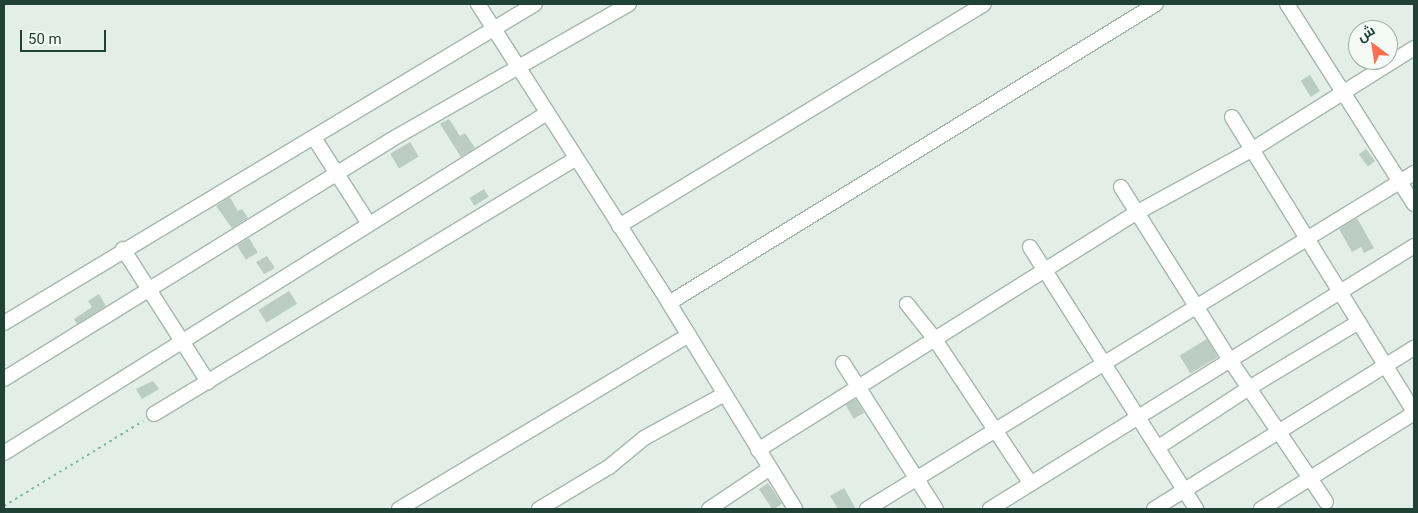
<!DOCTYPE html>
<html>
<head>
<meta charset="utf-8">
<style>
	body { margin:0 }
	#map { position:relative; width:1418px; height:513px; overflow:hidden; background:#e3eee8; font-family:Roboto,Cairo,sans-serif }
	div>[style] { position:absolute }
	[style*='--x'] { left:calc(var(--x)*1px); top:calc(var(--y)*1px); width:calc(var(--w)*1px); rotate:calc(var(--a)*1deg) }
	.building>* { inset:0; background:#baccc4; transform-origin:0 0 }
	.path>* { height:2px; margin-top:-1px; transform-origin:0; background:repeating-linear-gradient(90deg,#7fb5a1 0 2.5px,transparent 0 6.5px) }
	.roads { filter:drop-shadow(1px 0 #a5b7af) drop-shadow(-1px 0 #a5b7af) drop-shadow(0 1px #a5b7af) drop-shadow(0 -1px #a5b7af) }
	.street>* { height:14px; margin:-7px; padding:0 7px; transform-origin:7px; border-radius:7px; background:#fff }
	span { translate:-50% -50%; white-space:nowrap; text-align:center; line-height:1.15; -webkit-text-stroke:5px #f4faf6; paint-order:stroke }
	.frame { position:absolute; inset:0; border:5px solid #204236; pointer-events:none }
	.north { position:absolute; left:1348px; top:20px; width:50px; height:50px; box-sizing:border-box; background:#f4faf6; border:1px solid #9fb0a9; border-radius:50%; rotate:329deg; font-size:14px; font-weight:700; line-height:20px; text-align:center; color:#204236 }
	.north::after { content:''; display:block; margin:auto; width:18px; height:22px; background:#ff6f50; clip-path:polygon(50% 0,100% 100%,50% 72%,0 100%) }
	.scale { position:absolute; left:20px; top:30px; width:86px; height:22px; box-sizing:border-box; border:2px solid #204236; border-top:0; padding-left:6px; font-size:15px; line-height:18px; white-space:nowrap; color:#204236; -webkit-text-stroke:4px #f4faf6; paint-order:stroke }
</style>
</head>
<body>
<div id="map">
	<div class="building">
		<i style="left:1310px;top:75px;width:19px;height:11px;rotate:58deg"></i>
		<i style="clip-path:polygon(449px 119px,460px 136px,465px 133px,475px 148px,461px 157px,440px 124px)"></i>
		<i style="left:410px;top:142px;width:17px;height:23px;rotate:59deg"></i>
		<i style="left:1366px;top:149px;width:15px;height:9px;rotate:53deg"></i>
		<i style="left:484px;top:189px;width:9px;height:17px;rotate:58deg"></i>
		<i style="clip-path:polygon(230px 197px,238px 211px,242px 209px,248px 218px,232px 228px,216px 206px)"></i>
		<i style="clip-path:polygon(1357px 218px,1374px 248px,1364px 253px,1361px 247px,1352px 252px,1339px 229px)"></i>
		<i style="left:249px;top:238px;width:17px;height:14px;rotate:59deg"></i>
		<i style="clip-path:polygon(267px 256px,275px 268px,264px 274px,256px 262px)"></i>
		<i style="left:289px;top:291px;width:15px;height:36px;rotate:58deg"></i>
		<i style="clip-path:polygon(99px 294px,106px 306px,77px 324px,74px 319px,92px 307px,88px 301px)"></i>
		<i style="left:1207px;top:339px;width:21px;height:32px;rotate:59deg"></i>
		<i style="clip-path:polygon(153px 381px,159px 389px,142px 399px,136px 389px)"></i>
		<i style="left:856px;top:399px;width:16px;height:12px;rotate:60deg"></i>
		<i style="left:768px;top:483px;width:25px;height:11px;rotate:56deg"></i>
		<i style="clip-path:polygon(844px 488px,856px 509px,838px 509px,830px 496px)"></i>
	</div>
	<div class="path">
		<i style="--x:4;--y:506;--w:163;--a:-31.4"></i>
	</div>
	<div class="roads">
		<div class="street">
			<i style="--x:478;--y:4;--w:355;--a:57.4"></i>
			<i style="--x:669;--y:303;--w:241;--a:58.5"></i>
			<i style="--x:1287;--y:4;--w:237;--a:57.6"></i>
			<i style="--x:1232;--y:117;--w:347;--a:58.3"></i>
			<i style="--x:314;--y:138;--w:102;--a:57.4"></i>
			<i style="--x:1121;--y:187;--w:204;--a:57.8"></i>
			<i style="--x:1230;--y:360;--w:171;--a:55.9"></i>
			<i style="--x:619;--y:226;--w:427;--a:-31.3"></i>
			<i style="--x:1030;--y:247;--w:310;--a:57.6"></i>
			<i style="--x:123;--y:249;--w:158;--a:57.4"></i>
			<i style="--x:669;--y:303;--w:571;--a:-31.55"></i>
			<i style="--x:907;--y:304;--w:43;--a:51.5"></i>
			<i style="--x:934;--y:338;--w:175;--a:56.4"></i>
			<i style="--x:4;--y:323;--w:619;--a:-31"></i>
			<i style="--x:843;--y:363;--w:173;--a:57.5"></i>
			<i style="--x:4;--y:379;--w:453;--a:-31.7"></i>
			<i style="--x:389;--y:141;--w:276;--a:-29.7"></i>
			<i style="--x:154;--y:414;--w:492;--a:-31.2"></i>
			<i style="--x:1157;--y:448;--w:110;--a:-33.1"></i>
			<i style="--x:1249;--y:388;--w:128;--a:-31"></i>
			<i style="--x:758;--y:450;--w:448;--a:-32.1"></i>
			<i style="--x:1138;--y:212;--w:131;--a:-28.7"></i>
			<i style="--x:1253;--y:149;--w:190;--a:-32.1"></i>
			<i style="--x:4;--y:453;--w:641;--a:-32.05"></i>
			<i style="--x:399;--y:509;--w:338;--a:-31"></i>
			<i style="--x:539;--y:509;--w:82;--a:-31"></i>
			<i style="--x:609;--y:467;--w:45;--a:-39.6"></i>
			<i style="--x:644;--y:438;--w:90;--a:-28.6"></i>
			<i style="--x:709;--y:509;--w:72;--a:-33.7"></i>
			<i style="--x:867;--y:509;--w:642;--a:-31.56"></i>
			<i style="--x:990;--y:509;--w:499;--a:-31.8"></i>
			<i style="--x:1154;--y:509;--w:306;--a:-31.8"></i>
			<i style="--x:1261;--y:509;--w:181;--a:-32.1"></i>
		</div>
	</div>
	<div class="frame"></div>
	<div class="north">ش</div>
	<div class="scale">50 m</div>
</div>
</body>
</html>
